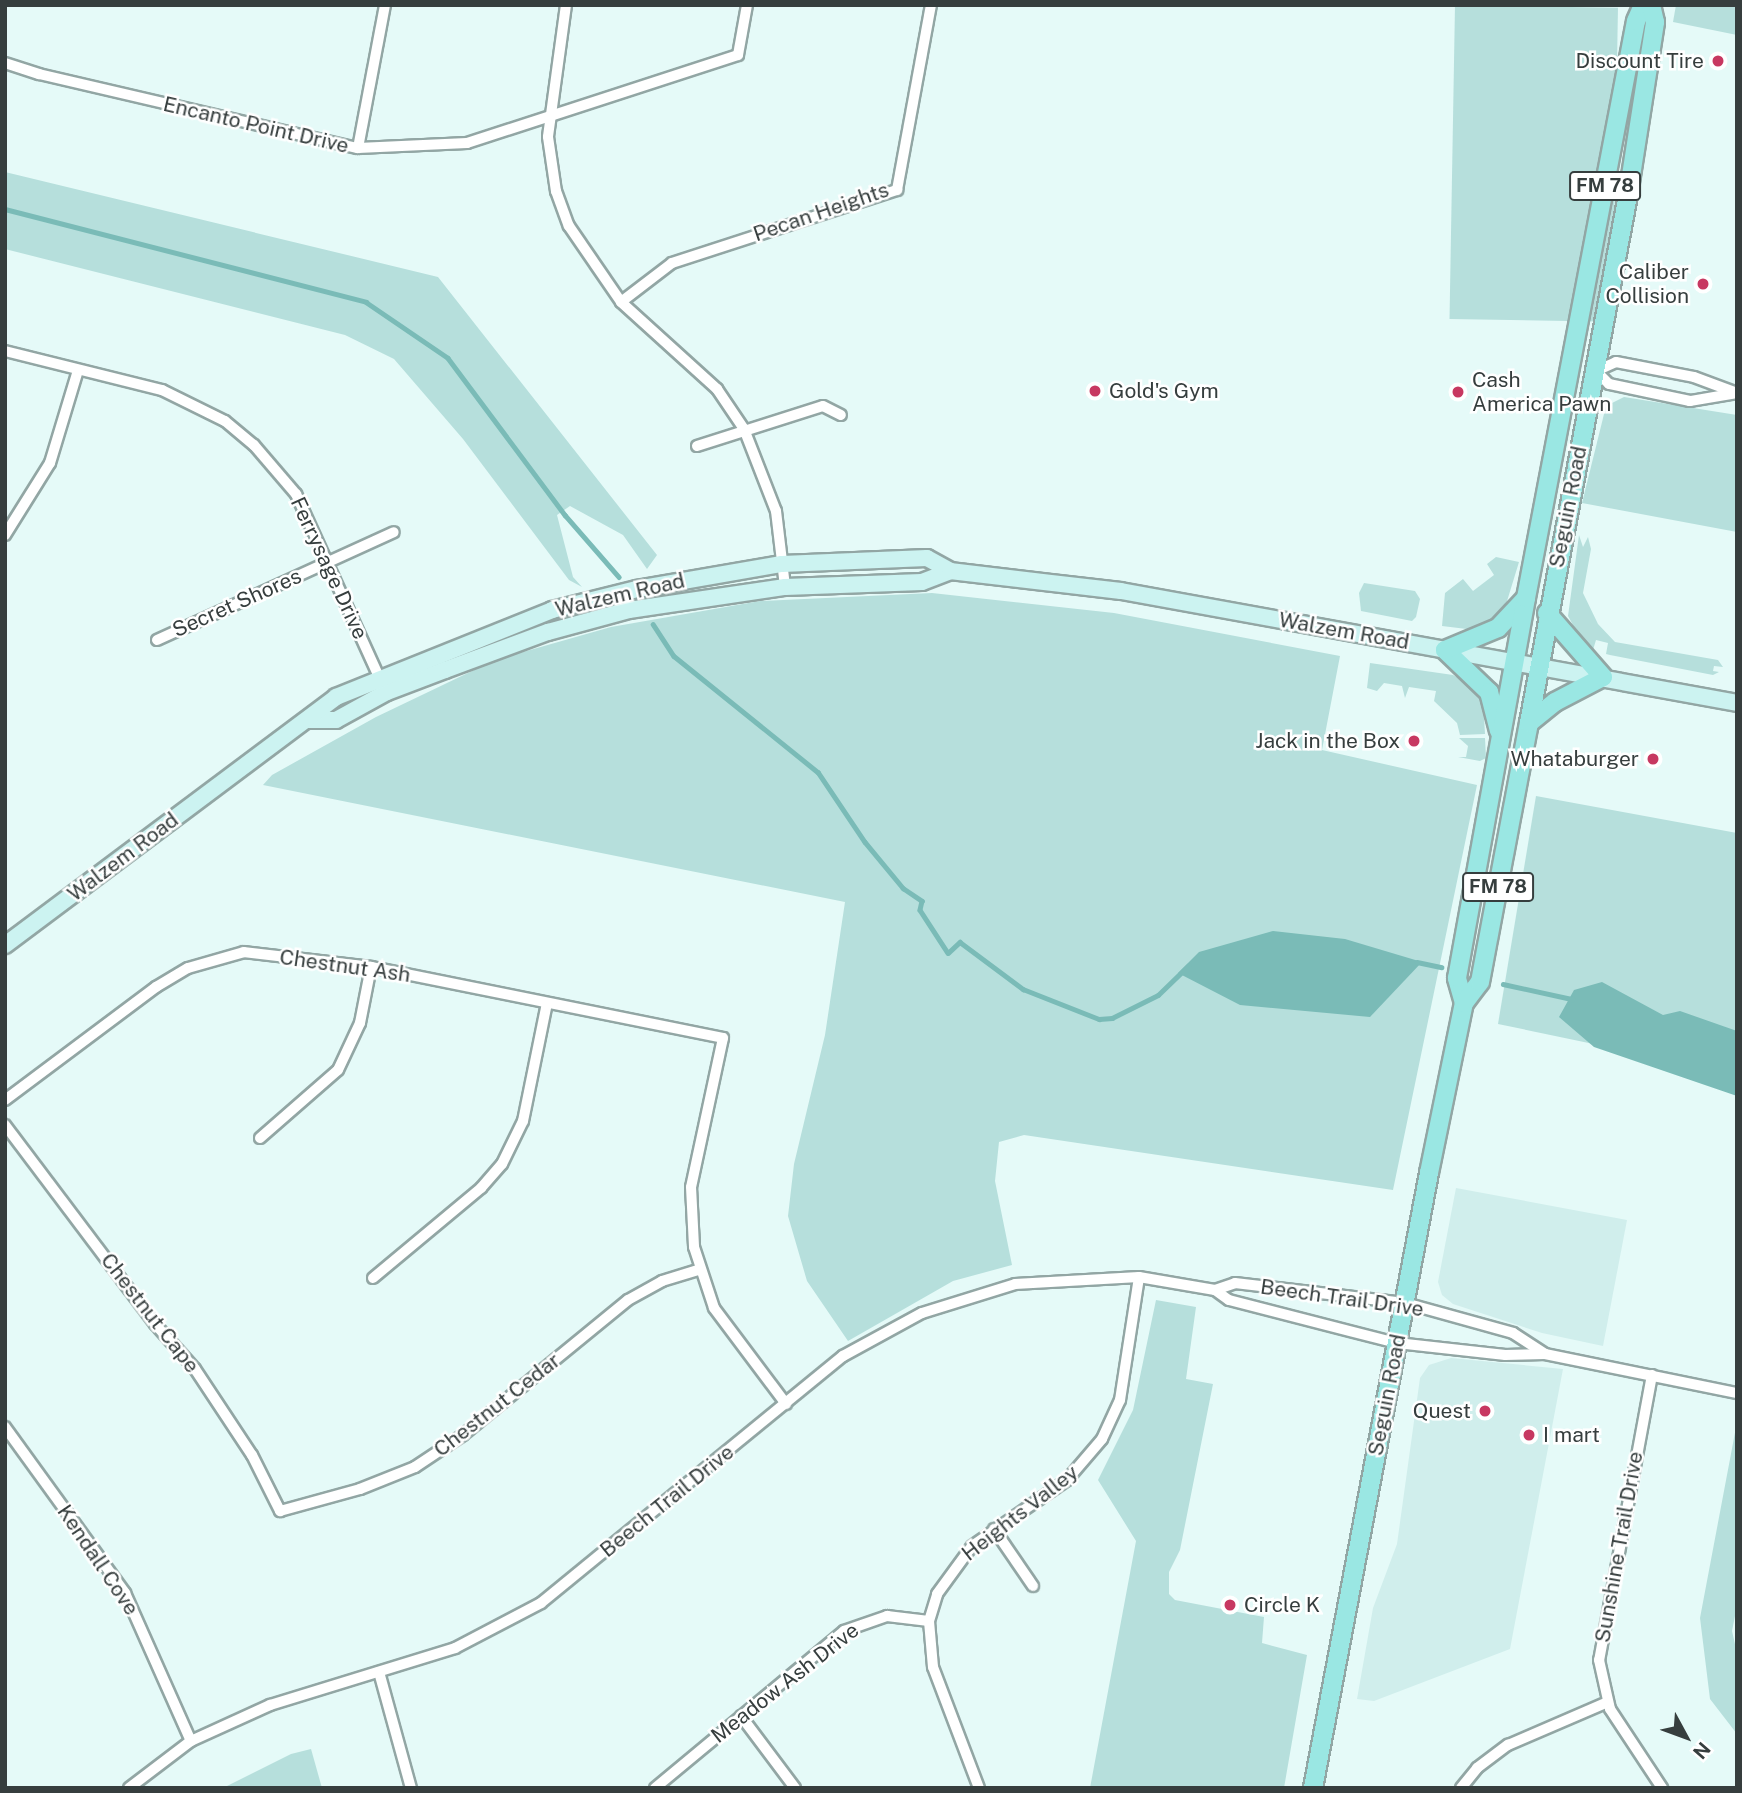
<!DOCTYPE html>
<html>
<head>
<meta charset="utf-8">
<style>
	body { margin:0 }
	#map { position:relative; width:1742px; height:1793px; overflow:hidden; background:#e5faf8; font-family:"Public Sans",sans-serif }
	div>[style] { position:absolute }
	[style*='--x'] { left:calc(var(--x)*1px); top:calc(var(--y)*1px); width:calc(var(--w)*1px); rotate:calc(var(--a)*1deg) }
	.built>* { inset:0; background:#d0eeec }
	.green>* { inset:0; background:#b6dfdc; transform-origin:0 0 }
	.water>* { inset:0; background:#7abbb7 }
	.stream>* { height:4.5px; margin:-2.25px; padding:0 2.25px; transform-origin:2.25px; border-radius:2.25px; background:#7abbb7 }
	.roads { filter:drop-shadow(2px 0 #92a6a4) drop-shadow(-2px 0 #92a6a4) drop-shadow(0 2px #92a6a4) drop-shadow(0 -2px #92a6a4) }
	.street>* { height:10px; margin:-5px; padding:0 5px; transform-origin:5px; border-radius:5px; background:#fff }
	.secondary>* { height:16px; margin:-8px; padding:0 8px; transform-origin:8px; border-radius:8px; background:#ccf3f1 }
	.primary>* { height:18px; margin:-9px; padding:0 9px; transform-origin:9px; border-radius:9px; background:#9ae7e3 }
	.dots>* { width:19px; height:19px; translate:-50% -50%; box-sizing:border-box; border:4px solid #fff; border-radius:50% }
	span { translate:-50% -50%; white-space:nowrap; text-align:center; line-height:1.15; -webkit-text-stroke:5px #fff; paint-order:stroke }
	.shield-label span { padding:2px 5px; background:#fff; border:2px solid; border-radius:5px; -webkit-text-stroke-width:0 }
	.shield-label { font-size:19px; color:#363e3e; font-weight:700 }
	.poi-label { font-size:21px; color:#363e3e }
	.right { translate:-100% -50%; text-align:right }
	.left { translate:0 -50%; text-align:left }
	.street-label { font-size:21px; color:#363e3e }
	.frame { position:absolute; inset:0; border:7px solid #363e3e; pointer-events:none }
	.north { position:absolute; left:1651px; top:1702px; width:70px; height:70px; -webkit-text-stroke:5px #fff; paint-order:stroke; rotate:131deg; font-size:19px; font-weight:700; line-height:28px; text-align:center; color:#363e3e }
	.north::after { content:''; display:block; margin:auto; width:24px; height:32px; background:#363e3e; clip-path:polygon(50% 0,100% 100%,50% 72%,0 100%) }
</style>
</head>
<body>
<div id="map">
	<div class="built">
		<i style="clip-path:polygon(1456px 1188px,1627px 1220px,1603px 1346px,1542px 1333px,1453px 1304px,1442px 1295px,1438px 1282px)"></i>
		<i style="clip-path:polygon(1451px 1358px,1563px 1369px,1510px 1649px,1374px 1701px,1357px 1699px,1373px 1608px,1397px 1544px,1420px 1378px,1429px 1365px)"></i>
	</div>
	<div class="green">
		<i style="left:1455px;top:5px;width:163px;height:314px;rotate:1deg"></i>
		<i style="clip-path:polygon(1676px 5px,1737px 5px,1737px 35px,1673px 22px)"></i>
		<i style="clip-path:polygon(5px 172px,438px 277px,657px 555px,647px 569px,623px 535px,570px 506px,557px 515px,573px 577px,582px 587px,569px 580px,463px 439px,394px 359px,345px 335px,5px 249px)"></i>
		<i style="clip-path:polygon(1624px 397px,1737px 415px,1737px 532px,1582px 503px,1606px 406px)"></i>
		<i style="clip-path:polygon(1579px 535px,1583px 547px,1588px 537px,1591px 549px,1583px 593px,1598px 624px,1615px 642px,1718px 660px,1723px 667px,1714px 666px,1713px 671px,1719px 672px,1713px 675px,1610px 655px,1606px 654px,1608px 643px,1596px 640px,1593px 650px,1583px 643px,1568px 616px)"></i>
		<i style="clip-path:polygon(1496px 557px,1519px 562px,1504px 611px,1475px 630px,1442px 626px,1445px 593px,1463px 579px,1473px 591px,1494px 575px,1487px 564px)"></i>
		<i style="clip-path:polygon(1364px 583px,1415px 591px,1420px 599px,1416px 617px,1412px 621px,1361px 611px,1359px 593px)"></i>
		<i style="clip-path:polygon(932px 593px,1114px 613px,1340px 656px,1322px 750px,1477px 785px,1393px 1190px,1024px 1135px,999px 1142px,995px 1181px,1012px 1265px,953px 1281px,848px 1341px,807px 1281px,788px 1216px,794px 1164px,825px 1035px,845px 902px,263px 785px,272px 775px,376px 717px,495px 660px,611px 627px,760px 601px)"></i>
		<i style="clip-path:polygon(1370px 663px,1453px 675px,1472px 686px,1483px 699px,1485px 734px,1460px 735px,1457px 723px,1434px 701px,1436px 691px,1409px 687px,1405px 698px,1402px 686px,1384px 683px,1377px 691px,1367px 688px)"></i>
		<i style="clip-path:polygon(1459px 738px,1485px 738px,1486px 758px,1480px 761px,1458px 757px,1466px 757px,1468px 746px)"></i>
		<i style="clip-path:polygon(1536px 796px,1737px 833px,1737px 1074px,1498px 1024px)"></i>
		<i style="clip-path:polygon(1156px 1300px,1196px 1307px,1186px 1379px,1213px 1384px,1180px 1550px,1169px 1572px,1169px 1594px,1175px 1600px,1264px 1617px,1262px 1643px,1307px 1655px,1284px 1788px,1090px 1788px,1136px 1541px,1098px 1480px,1133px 1410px)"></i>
		<i style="clip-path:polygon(1737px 1422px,1737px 1606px,1732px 1631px,1737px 1653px,1737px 1734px,1710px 1699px,1700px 1618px)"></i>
		<i style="clip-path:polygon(311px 1749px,322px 1788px,223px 1788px,291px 1754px)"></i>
	</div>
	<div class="water">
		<i style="clip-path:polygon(1273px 931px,1345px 939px,1422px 962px,1370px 1017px,1240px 1005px,1178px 973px,1199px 952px)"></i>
		<i style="clip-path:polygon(1602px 982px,1663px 1015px,1680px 1011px,1737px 1031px,1737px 1096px,1594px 1047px,1559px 1017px,1574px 990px)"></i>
	</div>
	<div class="stream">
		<i style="--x:5;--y:209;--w:373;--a:14.4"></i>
		<i style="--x:366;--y:302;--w:99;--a:34.3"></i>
		<i style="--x:448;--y:358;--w:196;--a:53.3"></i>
		<i style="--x:565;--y:515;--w:82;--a:48.9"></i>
		<i style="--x:653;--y:624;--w:38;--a:57"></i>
		<i style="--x:674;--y:656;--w:185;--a:38.9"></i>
		<i style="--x:818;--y:772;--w:84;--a:56.1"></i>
		<i style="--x:865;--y:842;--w:60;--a:50.4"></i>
		<i style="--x:903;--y:888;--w:23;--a:34"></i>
		<i style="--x:922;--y:901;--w:9;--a:103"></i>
		<i style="--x:920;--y:910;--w:51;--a:56.9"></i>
		<i style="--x:948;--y:953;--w:16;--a:-43"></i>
		<i style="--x:960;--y:942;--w:79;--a:36.7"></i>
		<i style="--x:1023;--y:989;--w:82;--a:21.5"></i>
		<i style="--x:1099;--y:1019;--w:13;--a:-4"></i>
		<i style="--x:1112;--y:1018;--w:51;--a:-26.6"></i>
		<i style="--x:1158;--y:995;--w:42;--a:-44"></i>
		<i style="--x:1417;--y:962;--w:25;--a:12"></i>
		<i style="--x:1503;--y:984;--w:71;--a:12.3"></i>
	</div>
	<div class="roads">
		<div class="street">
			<i style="--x:566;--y:5;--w:133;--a:97.8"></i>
			<i style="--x:548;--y:137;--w:55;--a:81.6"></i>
			<i style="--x:556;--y:191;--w:37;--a:70"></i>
			<i style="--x:569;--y:226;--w:92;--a:55.6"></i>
			<i style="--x:621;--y:302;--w:130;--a:42.2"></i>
			<i style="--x:717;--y:389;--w:48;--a:56"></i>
			<i style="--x:744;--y:429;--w:88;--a:68.7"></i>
			<i style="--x:776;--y:511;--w:77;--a:83.2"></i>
			<i style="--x:5;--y:63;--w:36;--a:18"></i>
			<i style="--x:39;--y:74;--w:327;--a:13.1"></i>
			<i style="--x:358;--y:148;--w:109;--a:-2.6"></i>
			<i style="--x:467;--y:143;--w:285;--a:-18"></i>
			<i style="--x:738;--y:55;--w:51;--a:-79.8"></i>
			<i style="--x:358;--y:148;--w:146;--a:-79.3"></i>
			<i style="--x:621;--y:302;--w:64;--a:-37.4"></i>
			<i style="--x:672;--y:263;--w:237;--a:-18"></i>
			<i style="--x:897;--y:190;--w:188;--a:-79.6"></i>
			<i style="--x:5;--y:351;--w:162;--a:14"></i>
			<i style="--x:162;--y:390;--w:70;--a:26.2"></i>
			<i style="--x:225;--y:421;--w:38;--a:40"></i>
			<i style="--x:254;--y:445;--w:65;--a:49.4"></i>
			<i style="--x:296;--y:494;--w:201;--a:65.6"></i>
			<i style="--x:1616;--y:362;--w:79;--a:10.9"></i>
			<i style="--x:1694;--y:377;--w:46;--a:20.4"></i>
			<i style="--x:1737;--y:393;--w:48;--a:170.3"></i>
			<i style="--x:1690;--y:401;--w:83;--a:-168.1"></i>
			<i style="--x:1609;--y:384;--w:18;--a:-135"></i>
			<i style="--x:1596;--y:371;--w:22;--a:-24"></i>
			<i style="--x:697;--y:446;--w:132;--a:-17.6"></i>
			<i style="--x:823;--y:406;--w:20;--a:27"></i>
			<i style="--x:5;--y:535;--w:85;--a:-58"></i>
			<i style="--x:50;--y:463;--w:97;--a:-73.2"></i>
			<i style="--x:157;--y:640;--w:260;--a:-24.5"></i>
			<i style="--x:5;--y:1100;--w:189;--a:-36.8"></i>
			<i style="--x:156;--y:987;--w:37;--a:-31"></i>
			<i style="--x:188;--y:968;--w:58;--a:-15.9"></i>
			<i style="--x:244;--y:952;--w:128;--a:6.7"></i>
			<i style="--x:371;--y:967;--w:359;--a:11.4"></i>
			<i style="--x:723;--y:1038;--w:152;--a:102.1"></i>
			<i style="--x:691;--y:1187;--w:60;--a:87.1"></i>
			<i style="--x:694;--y:1247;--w:64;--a:71.8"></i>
			<i style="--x:714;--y:1308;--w:120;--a:53.1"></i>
			<i style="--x:5;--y:1125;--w:249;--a:53"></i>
			<i style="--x:155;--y:1324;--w:60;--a:48.4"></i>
			<i style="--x:195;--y:1369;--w:103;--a:56.5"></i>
			<i style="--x:252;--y:1455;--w:63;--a:63.4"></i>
			<i style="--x:280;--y:1511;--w:83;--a:-15.4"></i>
			<i style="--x:360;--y:1489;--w:59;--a:-21.8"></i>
			<i style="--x:415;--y:1467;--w:58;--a:-33.7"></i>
			<i style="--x:463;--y:1435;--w:213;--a:-39.3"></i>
			<i style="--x:628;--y:1300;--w:39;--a:-29"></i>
			<i style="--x:662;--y:1281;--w:38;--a:-17"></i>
			<i style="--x:260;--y:1138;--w:103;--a:-41.1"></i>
			<i style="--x:338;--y:1070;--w:52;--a:-64.9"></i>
			<i style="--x:360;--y:1023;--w:57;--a:-78.9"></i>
			<i style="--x:373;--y:1278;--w:141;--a:-39.8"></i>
			<i style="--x:481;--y:1188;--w:32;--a:-49"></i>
			<i style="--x:502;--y:1164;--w:48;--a:-64"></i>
			<i style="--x:523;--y:1121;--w:120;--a:-78.5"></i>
			<i style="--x:1215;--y:1290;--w:21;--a:-19"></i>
			<i style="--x:1235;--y:1283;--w:171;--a:6.7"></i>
			<i style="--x:1405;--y:1303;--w:112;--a:15.5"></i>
			<i style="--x:1513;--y:1333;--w:38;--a:33"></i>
			<i style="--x:1652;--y:1375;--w:290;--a:100.5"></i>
			<i style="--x:1599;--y:1660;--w:50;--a:77.3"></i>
			<i style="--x:1610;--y:1709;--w:95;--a:56.6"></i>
			<i style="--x:5;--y:1427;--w:205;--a:54.1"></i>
			<i style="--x:125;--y:1593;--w:162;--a:66"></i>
			<i style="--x:994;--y:1529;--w:69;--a:55.6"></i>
			<i style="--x:379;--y:1672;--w:120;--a:74.6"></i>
			<i style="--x:741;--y:1716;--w:90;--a:53.1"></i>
			<i style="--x:129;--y:1788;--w:78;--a:-37.2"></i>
			<i style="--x:191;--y:1741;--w:87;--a:-24.5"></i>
			<i style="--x:270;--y:1705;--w:194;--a:-17.1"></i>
			<i style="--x:455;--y:1648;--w:97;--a:-27.6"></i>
			<i style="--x:541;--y:1603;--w:390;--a:-39.3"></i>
			<i style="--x:843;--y:1356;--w:90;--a:-28.6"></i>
			<i style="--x:922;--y:1313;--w:97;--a:-17.3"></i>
			<i style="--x:1015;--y:1284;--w:124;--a:-3.2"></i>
			<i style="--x:1139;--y:1277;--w:77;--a:9.7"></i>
			<i style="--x:1215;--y:1290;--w:17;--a:36"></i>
			<i style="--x:1229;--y:1300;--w:173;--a:14.4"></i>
			<i style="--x:1397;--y:1343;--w:109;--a:6.3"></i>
			<i style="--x:1505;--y:1355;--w:40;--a:-1.4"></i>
			<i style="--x:1545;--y:1354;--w:196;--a:11.5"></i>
			<i style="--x:655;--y:1788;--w:246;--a:-39.7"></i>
			<i style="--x:844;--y:1631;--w:46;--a:-19.2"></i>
			<i style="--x:887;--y:1616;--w:42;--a:6.8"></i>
			<i style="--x:979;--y:1788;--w:129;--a:-110.8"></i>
			<i style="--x:933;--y:1667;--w:46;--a:-95"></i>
			<i style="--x:929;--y:1621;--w:28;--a:-73"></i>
			<i style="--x:937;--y:1594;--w:59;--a:-53.9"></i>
			<i style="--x:972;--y:1546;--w:116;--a:-34.8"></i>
			<i style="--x:1067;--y:1480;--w:54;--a:-49.5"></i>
			<i style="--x:1102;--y:1439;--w:43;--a:-65.2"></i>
			<i style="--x:1120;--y:1400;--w:124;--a:-81.2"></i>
			<i style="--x:1461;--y:1788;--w:26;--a:-51"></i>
			<i style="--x:1477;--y:1768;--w:39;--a:-37"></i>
			<i style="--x:1508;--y:1745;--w:109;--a:-23.3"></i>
		</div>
		<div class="secondary">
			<i style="--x:309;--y:720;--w:27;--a:0"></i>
			<i style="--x:336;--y:720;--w:58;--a:-28.8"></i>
			<i style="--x:387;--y:692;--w:62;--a:-20.8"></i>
			<i style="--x:445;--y:670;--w:110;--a:-20.3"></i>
			<i style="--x:548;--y:632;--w:84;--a:-15.2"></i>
			<i style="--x:629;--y:610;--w:158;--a:-8.4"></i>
			<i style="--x:785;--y:587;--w:137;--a:-2.1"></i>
			<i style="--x:922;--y:582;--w:30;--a:-21"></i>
			<i style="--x:5;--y:945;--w:414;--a:-36.8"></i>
			<i style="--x:336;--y:697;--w:233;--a:-21.9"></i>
			<i style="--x:552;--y:610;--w:88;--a:-13.9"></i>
			<i style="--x:637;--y:589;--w:147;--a:-9.8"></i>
			<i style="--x:782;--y:564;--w:145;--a:-2.4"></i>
			<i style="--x:927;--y:558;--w:26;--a:29"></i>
			<i style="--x:950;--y:571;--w:172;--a:6.7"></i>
			<i style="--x:1121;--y:591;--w:626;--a:10.3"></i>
		</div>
		<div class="primary">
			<i style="--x:1445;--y:650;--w:61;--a:43.7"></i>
			<i style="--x:1489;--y:692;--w:40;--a:75.6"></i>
			<i style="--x:1445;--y:650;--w:57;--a:-22.5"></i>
			<i style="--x:1498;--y:628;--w:41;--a:-47"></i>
			<i style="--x:1529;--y:723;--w:33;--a:-39"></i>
			<i style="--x:1555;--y:702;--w:54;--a:-27.5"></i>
			<i style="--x:1603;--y:677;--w:85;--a:-131.2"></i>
			<i style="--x:1464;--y:1003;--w:26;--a:-106"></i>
			<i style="--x:1457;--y:978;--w:386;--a:-79.7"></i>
			<i style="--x:1526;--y:598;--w:587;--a:-79.21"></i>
			<i style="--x:1636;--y:21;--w:17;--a:-66"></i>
			<i style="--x:1313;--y:1788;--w:626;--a:-79.32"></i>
			<i style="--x:1429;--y:1173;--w:174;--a:-78.4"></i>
			<i style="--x:1464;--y:1003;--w:26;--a:-53"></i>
			<i style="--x:1480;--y:982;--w:264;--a:-79.3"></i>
			<i style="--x:1529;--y:723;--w:537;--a:-79.38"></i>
			<i style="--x:1628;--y:195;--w:175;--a:-81.1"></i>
			<i style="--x:1655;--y:22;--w:17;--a:-103"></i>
		</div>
	</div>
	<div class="dots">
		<i style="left:1718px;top:61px;background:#c73861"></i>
		<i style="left:1703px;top:284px;background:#c73861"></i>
		<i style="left:1095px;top:391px;background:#c73861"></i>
		<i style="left:1458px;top:392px;background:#c73861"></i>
		<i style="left:1414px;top:741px;background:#c73861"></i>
		<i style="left:1653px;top:759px;background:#c73861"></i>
		<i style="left:1485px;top:1411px;background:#c73861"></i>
		<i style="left:1529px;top:1435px;background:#c73861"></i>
		<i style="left:1230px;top:1605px;background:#c73861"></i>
	</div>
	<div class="shield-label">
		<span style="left:1605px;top:186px">FM 78</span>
		<span style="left:1498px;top:887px">FM 78</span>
	</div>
	<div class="poi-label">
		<span class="right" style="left:1704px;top:61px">Discount Tire</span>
		<span class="right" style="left:1689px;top:284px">Caliber<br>Collision</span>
		<span class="left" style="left:1472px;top:392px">Cash<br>America Pawn</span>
		<span class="left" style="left:1109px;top:391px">Gold's Gym</span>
		<span class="right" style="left:1400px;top:741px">Jack in the Box</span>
		<span class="right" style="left:1639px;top:759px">Whataburger</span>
		<span class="right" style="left:1471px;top:1411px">Quest</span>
		<span class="left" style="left:1543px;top:1435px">I mart</span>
		<span class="left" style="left:1244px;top:1605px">Circle K</span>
	</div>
	<div class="street-label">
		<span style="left:256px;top:125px;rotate:13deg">Encanto Point Drive</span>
		<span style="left:821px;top:212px;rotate:-19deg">Pecan Heights</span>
		<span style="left:1568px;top:507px;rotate:-79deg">Seguin Road</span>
		<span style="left:329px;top:568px;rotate:65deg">Ferrysage Drive</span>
		<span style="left:620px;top:595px;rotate:-13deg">Walzem Road</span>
		<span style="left:237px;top:603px;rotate:-24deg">Secret Shores</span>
		<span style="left:1344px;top:631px;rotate:10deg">Walzem Road</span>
		<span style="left:123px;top:857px;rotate:-37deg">Walzem Road</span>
		<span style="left:345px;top:966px;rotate:8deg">Chestnut Ash</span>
		<span style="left:1342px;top:1298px;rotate:8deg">Beech Trail Drive</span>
		<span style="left:150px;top:1313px;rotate:52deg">Chestnut Cape</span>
		<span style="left:1387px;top:1395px;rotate:-79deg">Seguin Road</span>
		<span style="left:497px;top:1405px;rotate:-38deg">Chestnut Cedar</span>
		<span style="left:667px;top:1501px;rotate:-39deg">Beech Trail Drive</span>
		<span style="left:1020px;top:1513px;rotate:-38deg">Heights Valley</span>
		<span style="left:1619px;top:1547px;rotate:-80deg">Sunshine Trail Drive</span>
		<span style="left:98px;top:1560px;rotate:56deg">Kendall Cove</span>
		<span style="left:785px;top:1683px;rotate:-38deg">Meadow Ash Drive</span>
	</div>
	<div class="frame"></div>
	<div class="north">N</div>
</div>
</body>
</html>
